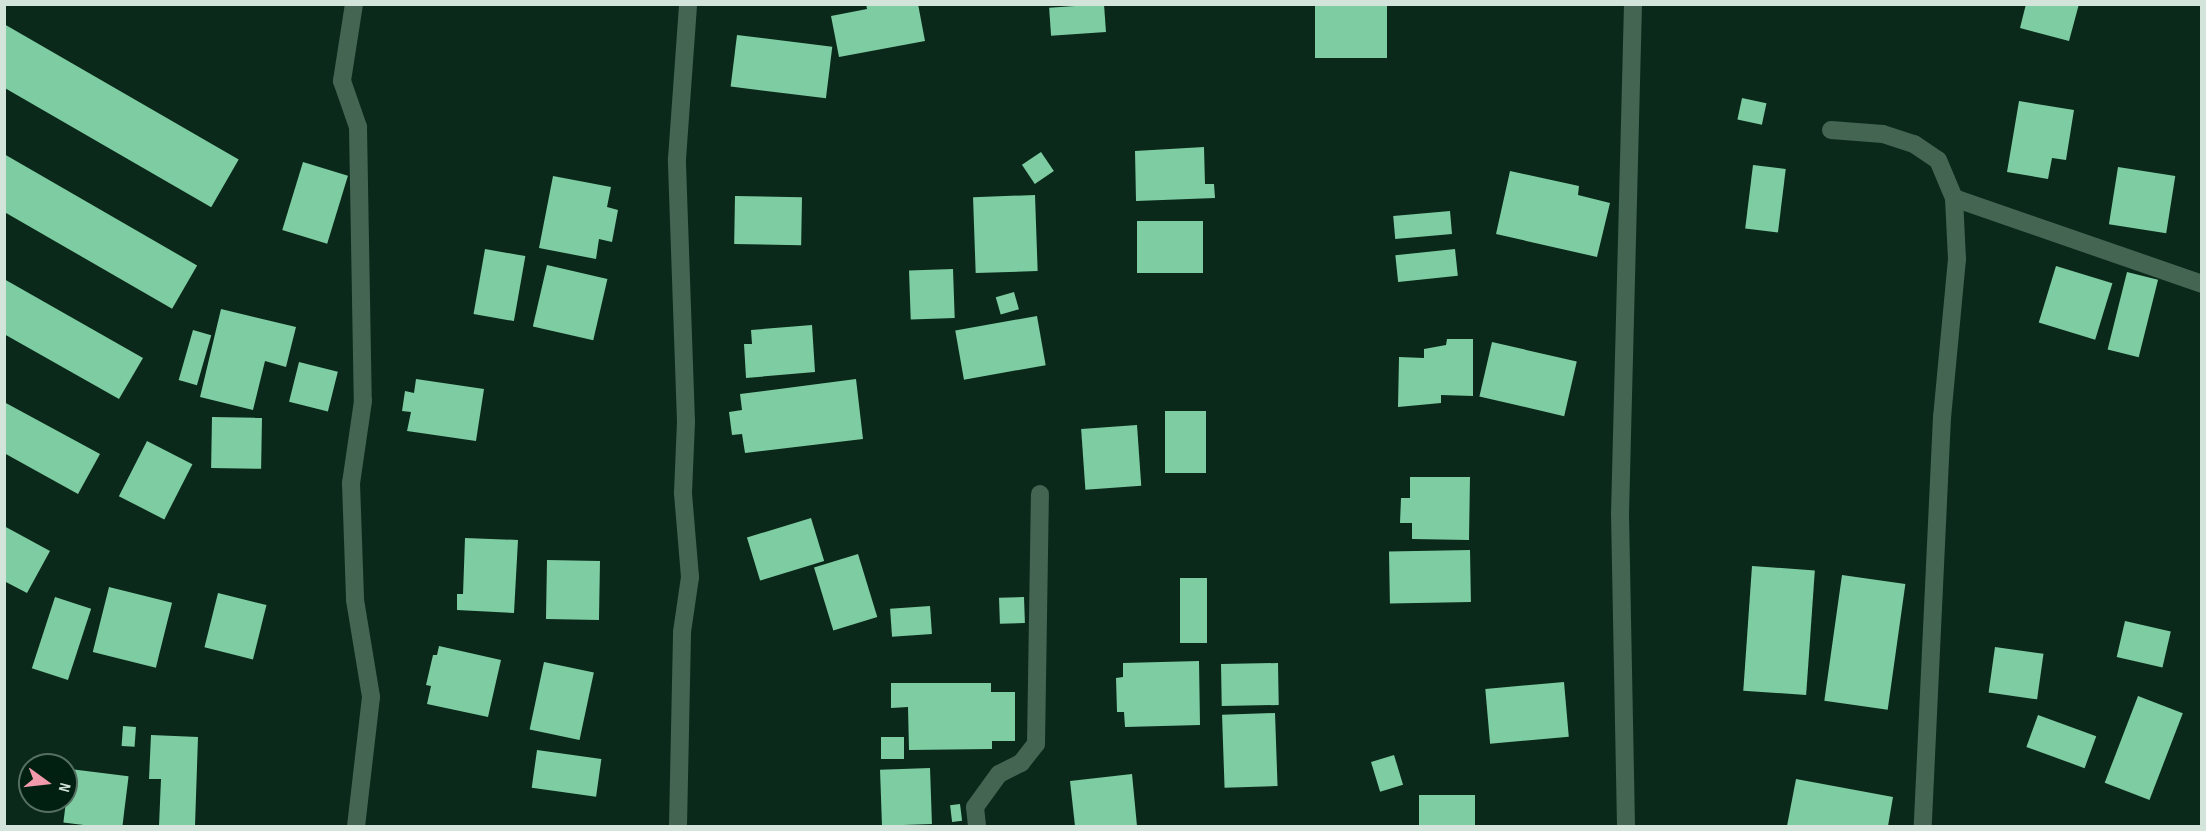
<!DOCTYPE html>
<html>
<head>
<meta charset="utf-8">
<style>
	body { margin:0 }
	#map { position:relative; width:2206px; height:831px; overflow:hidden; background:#0a291a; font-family:"Sofia Sans Condensed",sans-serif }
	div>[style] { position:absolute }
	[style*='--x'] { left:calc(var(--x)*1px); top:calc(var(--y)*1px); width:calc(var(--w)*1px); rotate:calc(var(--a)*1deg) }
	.building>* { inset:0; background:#7ecca1; transform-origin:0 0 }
	.street>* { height:18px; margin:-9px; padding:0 9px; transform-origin:9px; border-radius:9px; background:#456553 }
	span { translate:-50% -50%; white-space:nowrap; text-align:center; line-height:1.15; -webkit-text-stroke:6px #012011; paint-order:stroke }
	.frame { position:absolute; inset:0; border:6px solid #d3e5da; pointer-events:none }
	.north { position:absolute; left:18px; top:753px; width:60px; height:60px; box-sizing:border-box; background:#012011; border:2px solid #556f61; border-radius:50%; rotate:105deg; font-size:16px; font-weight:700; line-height:24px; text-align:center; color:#d3e5da }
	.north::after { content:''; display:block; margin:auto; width:21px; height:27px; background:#f29aac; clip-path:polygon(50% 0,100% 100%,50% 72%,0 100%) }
</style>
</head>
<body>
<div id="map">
	<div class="building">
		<i style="clip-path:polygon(866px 4px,918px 4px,925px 41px,839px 57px,831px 16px,867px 9px)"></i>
		<i style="left:1104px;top:4px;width:28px;height:55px;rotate:86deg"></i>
		<i style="left:1315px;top:4px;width:72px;height:54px"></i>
		<i style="clip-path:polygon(2026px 4px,2079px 4px,2069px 41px,2020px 28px)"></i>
		<i style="left:4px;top:24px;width:271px;height:55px;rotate:30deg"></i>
		<i style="left:737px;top:35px;width:96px;height:52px;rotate:7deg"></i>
		<i style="left:1742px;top:98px;width:25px;height:22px;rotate:12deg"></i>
		<i style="clip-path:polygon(2019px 101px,2074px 110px,2066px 160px,2052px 158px,2048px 179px,2007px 172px)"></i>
		<i style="clip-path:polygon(1204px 147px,1205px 184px,1214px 184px,1215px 198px,1136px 201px,1135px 151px)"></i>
		<i style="left:1041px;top:152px;width:23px;height:23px;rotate:56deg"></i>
		<i style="left:4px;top:154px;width:223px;height:50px;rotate:30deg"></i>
		<i style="left:303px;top:162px;width:47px;height:71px;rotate:17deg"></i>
		<i style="left:1753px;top:165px;width:33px;height:64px;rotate:7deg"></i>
		<i style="left:2118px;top:167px;width:58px;height:58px;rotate:9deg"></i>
		<i style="clip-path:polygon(1510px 171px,1579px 186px,1578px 195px,1610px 203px,1597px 257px,1496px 234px)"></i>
		<i style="clip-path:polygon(553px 176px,611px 187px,607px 207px,618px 210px,612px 242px,599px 239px,596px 259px,539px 248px)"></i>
		<i style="left:1035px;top:195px;width:76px;height:62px;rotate:88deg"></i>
		<i style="left:735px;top:196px;width:67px;height:48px;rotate:1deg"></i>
		<i style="left:1450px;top:211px;width:23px;height:57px;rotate:85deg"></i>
		<i style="left:1137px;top:221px;width:66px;height:52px"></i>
		<i style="left:485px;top:249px;width:41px;height:66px;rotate:10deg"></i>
		<i style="left:1455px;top:249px;width:27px;height:60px;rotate:84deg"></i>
		<i style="left:547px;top:265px;width:62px;height:63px;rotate:13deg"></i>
		<i style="left:2056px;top:266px;width:59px;height:59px;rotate:17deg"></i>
		<i style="left:953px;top:269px;width:49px;height:44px;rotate:88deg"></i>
		<i style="left:2127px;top:272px;width:32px;height:80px;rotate:14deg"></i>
		<i style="clip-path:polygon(4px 279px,143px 358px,119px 399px,4px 334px)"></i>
		<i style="left:1014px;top:292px;width:18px;height:19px;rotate:74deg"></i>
		<i style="clip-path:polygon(221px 309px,296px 327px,286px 367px,265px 361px,253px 410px,200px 397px)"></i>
		<i style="left:1037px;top:316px;width:50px;height:83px;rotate:80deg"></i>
		<i style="clip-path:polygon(812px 325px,815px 372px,746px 378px,744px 344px,752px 344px,751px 330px)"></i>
		<i style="left:193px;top:330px;width:19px;height:52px;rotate:16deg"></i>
		<i style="clip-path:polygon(1447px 339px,1473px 339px,1473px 396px,1441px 395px,1441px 403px,1398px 407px,1399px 357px,1424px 358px,1424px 349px,1446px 345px)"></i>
		<i style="left:1492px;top:342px;width:87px;height:56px;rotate:13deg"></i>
		<i style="left:299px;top:362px;width:40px;height:41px;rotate:14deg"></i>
		<i style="clip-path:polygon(416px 379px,484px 389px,476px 441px,407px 431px,411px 412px,402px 411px,405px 391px,414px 393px)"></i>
		<i style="clip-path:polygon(856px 379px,863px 439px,745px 453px,742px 434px,732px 435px,729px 412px,742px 410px,740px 394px)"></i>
		<i style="clip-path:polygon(4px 402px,100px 454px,78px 494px,4px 453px)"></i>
		<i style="left:1165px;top:411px;width:41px;height:62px"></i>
		<i style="left:212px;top:417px;width:50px;height:51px;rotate:1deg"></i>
		<i style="left:1137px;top:425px;width:61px;height:56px;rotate:86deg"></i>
		<i style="left:147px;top:441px;width:51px;height:62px;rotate:27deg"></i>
		<i style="clip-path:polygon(1410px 477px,1470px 477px,1469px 540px,1412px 539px,1412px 523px,1400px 523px,1401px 498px,1410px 498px)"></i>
		<i style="left:811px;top:518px;width:45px;height:67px;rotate:73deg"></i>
		<i style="clip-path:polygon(4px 526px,50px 551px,27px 593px,4px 581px)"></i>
		<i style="clip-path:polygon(465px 538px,518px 540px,514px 613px,457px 610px,457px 594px,463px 594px)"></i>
		<i style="left:1470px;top:550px;width:52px;height:81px;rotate:89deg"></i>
		<i style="left:858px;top:554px;width:66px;height:46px;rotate:73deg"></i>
		<i style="left:547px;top:560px;width:53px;height:59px;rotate:1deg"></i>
		<i style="left:1752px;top:566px;width:63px;height:125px;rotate:4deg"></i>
		<i style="left:1842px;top:575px;width:64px;height:127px;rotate:8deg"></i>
		<i style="left:1180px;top:578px;width:27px;height:65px"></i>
		<i style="left:109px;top:587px;width:65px;height:67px;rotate:14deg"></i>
		<i style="left:218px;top:593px;width:50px;height:56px;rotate:14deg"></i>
		<i style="left:55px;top:597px;width:38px;height:75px;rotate:18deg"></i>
		<i style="left:1024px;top:597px;width:26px;height:25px;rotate:88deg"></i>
		<i style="left:930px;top:606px;width:28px;height:40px;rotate:86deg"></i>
		<i style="left:2125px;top:621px;width:47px;height:37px;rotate:13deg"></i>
		<i style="clip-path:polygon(439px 646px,501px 660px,488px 717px,427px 704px,431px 686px,426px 685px,433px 655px,437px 655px)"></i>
		<i style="left:1995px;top:647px;width:49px;height:46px;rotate:8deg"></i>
		<i style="clip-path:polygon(1199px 661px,1200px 725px,1125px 727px,1124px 712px,1117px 712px,1116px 678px,1123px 677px,1123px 663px)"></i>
		<i style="left:544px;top:662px;width:51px;height:69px;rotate:12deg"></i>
		<i style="left:1278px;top:663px;width:42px;height:57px;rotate:89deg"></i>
		<i style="left:1564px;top:682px;width:55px;height:79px;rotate:85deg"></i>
		<i style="clip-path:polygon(891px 683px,991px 683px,991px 692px,1015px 692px,1015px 741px,992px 741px,992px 749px,909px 750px,908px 707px,891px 708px)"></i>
		<i style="left:2138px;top:696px;width:48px;height:93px;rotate:21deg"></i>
		<i style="left:1275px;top:713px;width:73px;height:53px;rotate:88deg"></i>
		<i style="left:2038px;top:715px;width:62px;height:34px;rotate:20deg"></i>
		<i style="left:123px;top:726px;width:13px;height:20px;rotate:4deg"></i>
		<i style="clip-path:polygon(151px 735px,198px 737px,195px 826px,159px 826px,161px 779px,149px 779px)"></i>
		<i style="left:904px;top:737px;width:22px;height:23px;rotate:90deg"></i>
		<i style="left:537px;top:750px;width:65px;height:38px;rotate:8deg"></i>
		<i style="left:1394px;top:755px;width:31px;height:24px;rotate:73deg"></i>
		<i style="left:930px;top:768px;width:56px;height:50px;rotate:88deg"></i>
		<i style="left:70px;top:769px;width:59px;height:54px;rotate:7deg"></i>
		<i style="clip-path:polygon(1132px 774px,1137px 826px,1075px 826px,1070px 781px)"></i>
		<i style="clip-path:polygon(1796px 779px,1893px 797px,1888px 826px,1787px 826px)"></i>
		<i style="left:1475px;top:795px;width:31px;height:56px;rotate:90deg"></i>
		<i style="left:960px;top:804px;width:17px;height:10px;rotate:83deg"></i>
	</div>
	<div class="street">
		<i style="--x:354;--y:4;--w:78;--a:98.9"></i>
		<i style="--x:342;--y:81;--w:49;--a:70.8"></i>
		<i style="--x:358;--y:127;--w:274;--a:89"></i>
		<i style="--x:363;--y:401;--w:83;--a:98.3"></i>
		<i style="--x:351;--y:483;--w:117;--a:88"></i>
		<i style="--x:355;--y:600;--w:98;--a:80.6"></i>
		<i style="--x:371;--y:697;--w:130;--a:96.6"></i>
		<i style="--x:1831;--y:130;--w:52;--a:4.4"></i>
		<i style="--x:1883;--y:134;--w:33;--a:18"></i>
		<i style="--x:1914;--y:144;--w:29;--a:34"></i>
		<i style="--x:1938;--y:160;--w:41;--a:67.2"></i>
		<i style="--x:1954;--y:198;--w:61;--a:87.2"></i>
		<i style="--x:1957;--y:259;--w:159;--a:95.4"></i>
		<i style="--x:1942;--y:417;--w:409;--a:92.7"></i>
		<i style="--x:1954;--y:198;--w:262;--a:19.1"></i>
		<i style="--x:678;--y:826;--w:194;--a:-88.8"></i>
		<i style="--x:682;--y:632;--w:56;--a:-81.7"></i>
		<i style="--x:690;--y:577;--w:84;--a:-94.8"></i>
		<i style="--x:683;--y:493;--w:71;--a:-87.6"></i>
		<i style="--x:686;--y:422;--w:263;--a:-92"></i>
		<i style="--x:677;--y:159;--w:155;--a:-85.9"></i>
		<i style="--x:977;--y:826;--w:19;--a:-96"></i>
		<i style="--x:975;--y:807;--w:41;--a:-54"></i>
		<i style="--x:999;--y:774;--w:25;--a:-27"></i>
		<i style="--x:1021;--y:763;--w:24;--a:-52"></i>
		<i style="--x:1036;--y:744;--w:250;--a:-89.1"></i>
		<i style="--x:1626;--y:826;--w:312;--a:-91.1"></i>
		<i style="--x:1620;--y:514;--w:510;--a:-88.54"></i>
	</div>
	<div class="frame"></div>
	<div class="north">N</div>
</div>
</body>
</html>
